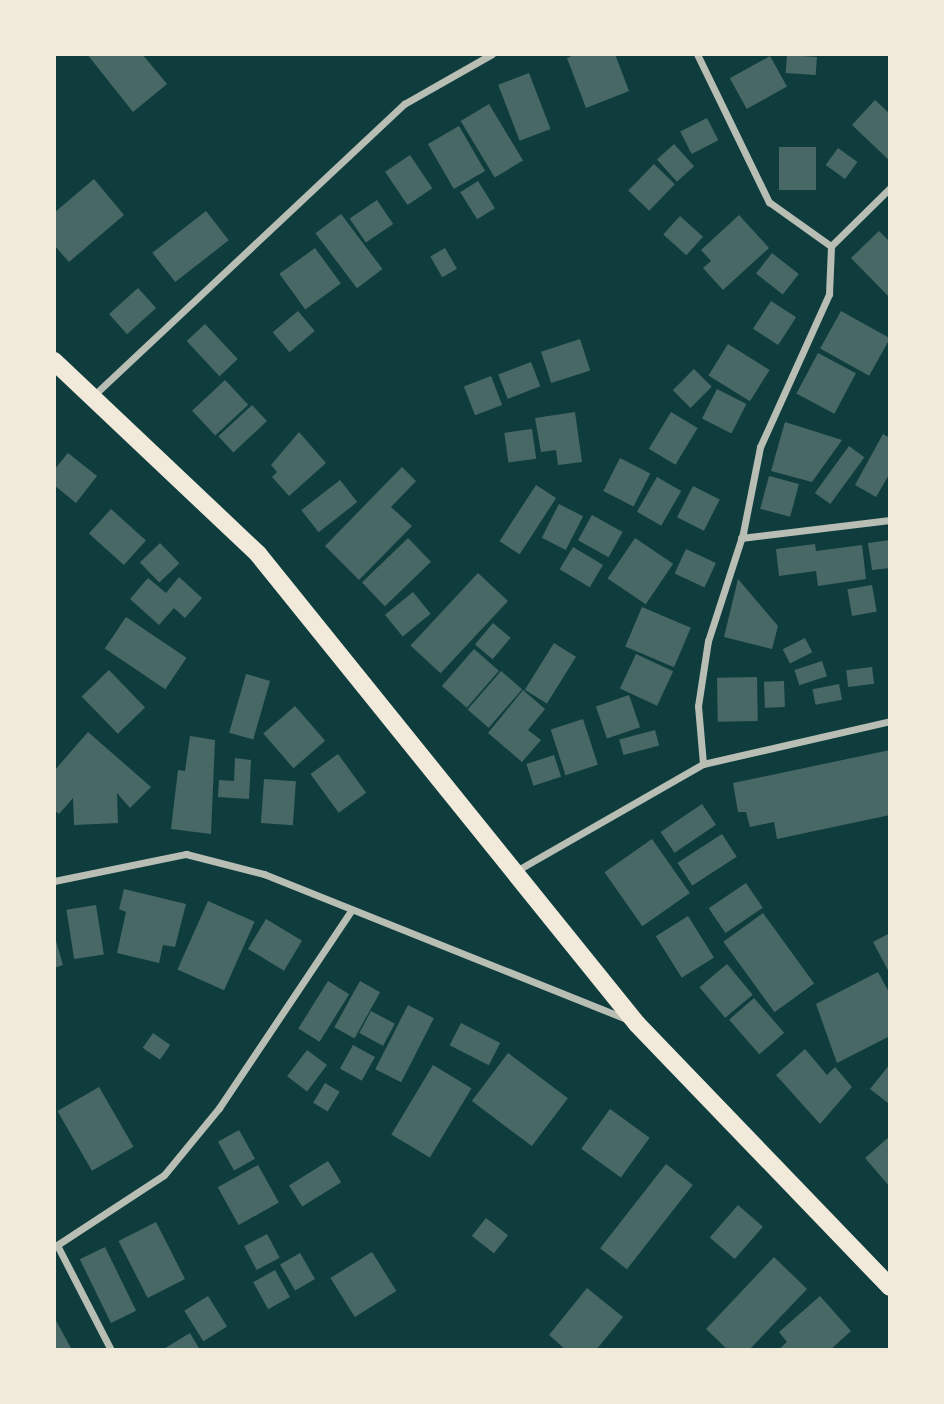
<!DOCTYPE html>
<html>
<head>
<meta charset="utf-8">
<style>
	body { margin:0 }
	#map { position:relative; width:944px; height:1404px; overflow:hidden; background:#0f3d3e; font-family:Overpass,sans-serif }
	div>[style] { position:absolute }
	[style*='--x'] { left:calc(var(--x)*1px); top:calc(var(--y)*1px); width:calc(var(--w)*1px); rotate:calc(var(--a)*1deg) }
	.building>* { inset:0; background:#486865; transform-origin:0 0 }
	.minor>* { height:7px; margin:-3.5px; padding:0 3.5px; transform-origin:3.5px; border-radius:3.5px; background:#b8beb3 }
	.primary>* { height:18px; margin:-9px; padding:0 9px; transform-origin:9px; border-radius:9px; background:#f1e9da }
	span { translate:-50% -50%; white-space:nowrap; text-align:center; line-height:1.15; -webkit-text-stroke:6px #f1e9da; paint-order:stroke }
	.frame { position:absolute; inset:0; border:56px solid #f1e9da; pointer-events:none }
</style>
</head>
<body>
<div id="map">
	<div class="building">
		<i style="clip-path:polygon(87px 54px,142px 54px,167px 84px,133px 112px)"></i>
		<i style="clip-path:polygon(576px 54px,615px 54px,629px 91px,586px 108px,567px 58px)"></i>
		<i style="left:787px;top:55px;width:30px;height:18px;rotate:4deg"></i>
		<i style="left:770px;top:56px;width:35px;height:46px;rotate:61deg"></i>
		<i style="left:529px;top:73px;width:60px;height:33px;rotate:69deg"></i>
		<i style="clip-path:polygon(875px 100px,890px 114px,890px 161px,852px 125px)"></i>
		<i style="left:489px;top:104px;width:66px;height:33px;rotate:59deg"></i>
		<i style="left:707px;top:118px;width:25px;height:30px;rotate:63deg"></i>
		<i style="left:459px;top:126px;width:52px;height:36px;rotate:60deg"></i>
		<i style="left:674px;top:144px;width:30px;height:23px;rotate:48deg"></i>
		<i style="left:779px;top:147px;width:37px;height:43px"></i>
		<i style="left:838px;top:148px;width:24px;height:21px;rotate:36deg"></i>
		<i style="left:410px;top:155px;width:40px;height:30px;rotate:56deg"></i>
		<i style="left:654px;top:164px;width:29px;height:37px;rotate:44deg"></i>
		<i style="clip-path:polygon(94px 179px,124px 215px,69px 262px,54px 245px,54px 213px)"></i>
		<i style="left:478px;top:181px;width:32px;height:21px;rotate:58deg"></i>
		<i style="left:377px;top:200px;width:29px;height:33px;rotate:56deg"></i>
		<i style="left:206px;top:211px;width:37px;height:68px;rotate:52deg"></i>
		<i style="left:341px;top:214px;width:69px;height:32px;rotate:53deg"></i>
		<i style="clip-path:polygon(739px 215px,769px 248px,723px 290px,703px 268px,711px 261px,701px 250px)"></i>
		<i style="left:680px;top:216px;width:31px;height:25px;rotate:42deg"></i>
		<i style="clip-path:polygon(879px 231px,890px 242px,890px 298px,851px 258px)"></i>
		<i style="left:315px;top:248px;width:44px;height:44px;rotate:54deg"></i>
		<i style="left:445px;top:248px;width:24px;height:17px;rotate:60deg"></i>
		<i style="left:772px;top:253px;width:34px;height:26px;rotate:38deg"></i>
		<i style="left:138px;top:288px;width:27px;height:39px;rotate:48deg"></i>
		<i style="left:771px;top:301px;width:30px;height:33px;rotate:33deg"></i>
		<i style="left:298px;top:311px;width:26px;height:33px;rotate:50deg"></i>
		<i style="left:841px;top:311px;width:56px;height:43px;rotate:29deg"></i>
		<i style="left:205px;top:324px;width:48px;height:25px;rotate:47deg"></i>
		<i style="left:580px;top:339px;width:33px;height:41px;rotate:72deg"></i>
		<i style="left:728px;top:344px;width:49px;height:37px;rotate:32deg"></i>
		<i style="left:818px;top:353px;width:43px;height:46px;rotate:28deg"></i>
		<i style="left:531px;top:362px;width:26px;height:35px;rotate:69deg"></i>
		<i style="left:694px;top:369px;width:25px;height:30px;rotate:45deg"></i>
		<i style="left:491px;top:376px;width:31px;height:29px;rotate:69deg"></i>
		<i style="left:225px;top:380px;width:34px;height:45px;rotate:47deg"></i>
		<i style="left:717px;top:389px;width:33px;height:33px;rotate:27deg"></i>
		<i style="left:252px;top:405px;width:22px;height:46px;rotate:47deg"></i>
		<i style="clip-path:polygon(575px 412px,582px 462px,558px 465px,556px 450px,541px 452px,535px 418px)"></i>
		<i style="left:671px;top:412px;width:31px;height:43px;rotate:31deg"></i>
		<i style="clip-path:polygon(785px 422px,842px 440px,812px 482px,771px 471px)"></i>
		<i style="left:532px;top:429px;width:30px;height:28px;rotate:82deg"></i>
		<i style="clip-path:polygon(299px 432px,326px 463px,289px 496px,272px 477px,277px 472px,271px 465px)"></i>
		<i style="clip-path:polygon(883px 434px,890px 438px,890px 473px,876px 497px,855px 485px)"></i>
		<i style="left:849px;top:446px;width:19px;height:58px;rotate:36deg"></i>
		<i style="clip-path:polygon(68px 453px,97px 476px,76px 503px,54px 485px,54px 470px)"></i>
		<i style="left:620px;top:458px;width:34px;height:37px;rotate:27deg"></i>
		<i style="clip-path:polygon(402px 467px,416px 481px,391px 507px,412px 526px,359px 580px,325px 546px)"></i>
		<i style="left:769px;top:476px;width:31px;height:34px;rotate:15deg"></i>
		<i style="left:657px;top:477px;width:28px;height:40px;rotate:30deg"></i>
		<i style="left:340px;top:480px;width:28px;height:49px;rotate:52deg"></i>
		<i style="left:536px;top:485px;width:24px;height:67px;rotate:33deg"></i>
		<i style="left:693px;top:486px;width:30px;height:35px;rotate:27deg"></i>
		<i style="left:559px;top:504px;width:27px;height:38px;rotate:27deg"></i>
		<i style="left:111px;top:509px;width:47px;height:33px;rotate:42deg"></i>
		<i style="left:592px;top:515px;width:35px;height:29px;rotate:29deg"></i>
		<i style="left:408px;top:538px;width:33px;height:64px;rotate:46deg"></i>
		<i style="left:635px;top:538px;width:46px;height:49px;rotate:34deg"></i>
		<i style="clip-path:polygon(890px 540px,890px 568px,872px 570px,868px 543px)"></i>
		<i style="left:160px;top:543px;width:28px;height:28px;rotate:46deg"></i>
		<i style="clip-path:polygon(815px 544px,816px 551px,862px 545px,866px 579px,818px 586px,816px 571px,779px 576px,776px 549px)"></i>
		<i style="left:573px;top:547px;width:35px;height:26px;rotate:31deg"></i>
		<i style="left:686px;top:549px;width:33px;height:27px;rotate:25deg"></i>
		<i style="left:478px;top:573px;width:41px;height:99px;rotate:43deg"></i>
		<i style="clip-path:polygon(179px 577px,202px 598px,185px 618px,174px 608px,159px 625px,130px 599px,148px 578px,166px 593px)"></i>
		<i style="clip-path:polygon(738px 579px,778px 626px,772px 649px,724px 637px)"></i>
		<i style="left:872px;top:585px;width:27px;height:25px;rotate:80deg"></i>
		<i style="left:413px;top:592px;width:28px;height:36px;rotate:51deg"></i>
		<i style="left:642px;top:607px;width:53px;height:43px;rotate:23deg"></i>
		<i style="left:126px;top:617px;width:73px;height:38px;rotate:34deg"></i>
		<i style="left:493px;top:623px;width:23px;height:28px;rotate:40deg"></i>
		<i style="left:805px;top:638px;width:16px;height:25px;rotate:63deg"></i>
		<i style="left:554px;top:643px;width:26px;height:55px;rotate:32deg"></i>
		<i style="left:474px;top:649px;width:33px;height:49px;rotate:41deg"></i>
		<i style="left:636px;top:654px;width:41px;height:38px;rotate:25deg"></i>
		<i style="left:822px;top:661px;width:16px;height:29px;rotate:72deg"></i>
		<i style="left:872px;top:667px;width:17px;height:26px;rotate:83deg"></i>
		<i style="left:109px;top:670px;width:52px;height:38px;rotate:46deg"></i>
		<i style="left:501px;top:671px;width:28px;height:51px;rotate:41deg"></i>
		<i style="left:246px;top:674px;width:25px;height:61px;rotate:16deg"></i>
		<i style="left:757px;top:677px;width:44px;height:40px;rotate:89deg"></i>
		<i style="left:784px;top:681px;width:26px;height:20px;rotate:88deg"></i>
		<i style="left:839px;top:684px;width:16px;height:27px;rotate:79deg"></i>
		<i style="clip-path:polygon(523px 690px,545px 709px,528px 730px,541px 740px,522px 762px,488px 733px)"></i>
		<i style="left:629px;top:695px;width:34px;height:35px;rotate:71deg"></i>
		<i style="left:295px;top:706px;width:46px;height:42px;rotate:49deg"></i>
		<i style="left:583px;top:719px;width:48px;height:34px;rotate:72deg"></i>
		<i style="left:655px;top:730px;width:16px;height:37px;rotate:75deg"></i>
		<i style="clip-path:polygon(88px 732px,151px 787px,130px 808px,117px 793px,118px 823px,74px 825px,73px 798px,59px 814px,54px 810px,54px 771px)"></i>
		<i style="clip-path:polygon(190px 736px,215px 740px,211px 834px,171px 829px,178px 770px,185px 771px)"></i>
		<i style="clip-path:polygon(890px 750px,890px 815px,777px 839px,774px 822px,750px 827px,746px 812px,738px 812px,733px 783px)"></i>
		<i style="left:338px;top:754px;width:48px;height:34px;rotate:54deg"></i>
		<i style="left:554px;top:755px;width:23px;height:29px;rotate:72deg"></i>
		<i style="clip-path:polygon(235px 758px,251px 760px,249px 799px,218px 797px,219px 780px,234px 781px)"></i>
		<i style="left:264px;top:779px;width:32px;height:44px;rotate:4deg"></i>
		<i style="left:702px;top:804px;width:25px;height:50px;rotate:56deg"></i>
		<i style="left:722px;top:834px;width:27px;height:53px;rotate:57deg"></i>
		<i style="left:652px;top:839px;width:66px;height:58px;rotate:55deg"></i>
		<i style="left:746px;top:883px;width:30px;height:45px;rotate:56deg"></i>
		<i style="clip-path:polygon(124px 889px,186px 904px,175px 947px,163px 945px,159px 963px,117px 953px,126px 912px,119px 909px)"></i>
		<i style="left:208px;top:901px;width:51px;height:75px;rotate:24deg"></i>
		<i style="left:96px;top:905px;width:50px;height:30px;rotate:81deg"></i>
		<i style="left:763px;top:913px;width:87px;height:49px;rotate:54deg"></i>
		<i style="left:688px;top:916px;width:49px;height:38px;rotate:58deg"></i>
		<i style="left:266px;top:919px;width:42px;height:35px;rotate:31deg"></i>
		<i style="clip-path:polygon(890px 933px,890px 974px,873px 942px)"></i>
		<i style="clip-path:polygon(54px 934px,63px 965px,54px 968px)"></i>
		<i style="left:727px;top:964px;width:40px;height:36px;rotate:50deg"></i>
		<i style="clip-path:polygon(878px 972px,890px 994px,890px 1036px,837px 1063px,816px 1004px)"></i>
		<i style="left:328px;top:981px;width:25px;height:56px;rotate:32deg"></i>
		<i style="left:360px;top:981px;width:23px;height:53px;rotate:29deg"></i>
		<i style="left:754px;top:998px;width:46px;height:33px;rotate:49deg"></i>
		<i style="left:408px;top:1005px;width:29px;height:72px;rotate:27deg"></i>
		<i style="left:371px;top:1011px;width:27px;height:25px;rotate:28deg"></i>
		<i style="left:461px;top:1023px;width:44px;height:25px;rotate:27deg"></i>
		<i style="left:153px;top:1033px;width:21px;height:18px;rotate:35deg"></i>
		<i style="left:353px;top:1045px;width:25px;height:27px;rotate:29deg"></i>
		<i style="clip-path:polygon(805px 1049px,827px 1075px,835px 1067px,852px 1087px,820px 1124px,776px 1075px)"></i>
		<i style="left:307px;top:1050px;width:25px;height:33px;rotate:37deg"></i>
		<i style="left:508px;top:1053px;width:75px;height:60px;rotate:37deg"></i>
		<i style="clip-path:polygon(890px 1064px,890px 1100px,888px 1103px,870px 1089px)"></i>
		<i style="left:433px;top:1065px;width:45px;height:81px;rotate:31deg"></i>
		<i style="left:325px;top:1083px;width:17px;height:23px;rotate:31deg"></i>
		<i style="left:99px;top:1087px;width:69px;height:48px;rotate:60deg"></i>
		<i style="left:610px;top:1109px;width:49px;height:49px;rotate:36deg"></i>
		<i style="left:239px;top:1130px;width:33px;height:24px;rotate:61deg"></i>
		<i style="clip-path:polygon(890px 1136px,890px 1187px,865px 1158px)"></i>
		<i style="left:328px;top:1161px;width:25px;height:46px;rotate:58deg"></i>
		<i style="left:666px;top:1164px;width:34px;height:107px;rotate:38deg"></i>
		<i style="left:258px;top:1165px;width:43px;height:46px;rotate:61deg"></i>
		<i style="left:738px;top:1205px;width:33px;height:43px;rotate:41deg"></i>
		<i style="left:486px;top:1218px;width:28px;height:23px;rotate:38deg"></i>
		<i style="left:156px;top:1222px;width:64px;height:42px;rotate:63deg"></i>
		<i style="left:267px;top:1234px;width:27px;height:26px;rotate:62deg"></i>
		<i style="left:105px;top:1247px;width:71px;height:28px;rotate:64deg"></i>
		<i style="left:372px;top:1252px;width:46px;height:49px;rotate:58deg"></i>
		<i style="left:300px;top:1253px;width:30px;height:23px;rotate:60deg"></i>
		<i style="clip-path:polygon(774px 1257px,807px 1289px,749px 1350px,728px 1350px,706px 1329px)"></i>
		<i style="left:275px;top:1270px;width:31px;height:25px;rotate:61deg"></i>
		<i style="clip-path:polygon(587px 1288px,623px 1317px,596px 1350px,566px 1350px,549px 1335px)"></i>
		<i style="left:208px;top:1296px;width:36px;height:28px;rotate:58deg"></i>
		<i style="clip-path:polygon(820px 1296px,851px 1331px,830px 1350px,778px 1350px,787px 1342px,779px 1332px)"></i>
		<i style="clip-path:polygon(54px 1317px,72px 1350px,54px 1350px)"></i>
		<i style="clip-path:polygon(190px 1333px,200px 1350px,162px 1350px)"></i>
	</div>
	<div class="minor">
		<i style="--x:697;--y:54;--w:165;--a:64.1"></i>
		<i style="--x:769;--y:202;--w:76;--a:35.4"></i>
		<i style="--x:93;--y:396;--w:427;--a:-43.2"></i>
		<i style="--x:404;--y:104;--w:101;--a:-29.6"></i>
		<i style="--x:741;--y:538;--w:150;--a:-6.9"></i>
		<i style="--x:703;--y:764;--w:58;--a:-94.9"></i>
		<i style="--x:698;--y:706;--w:66;--a:-81.3"></i>
		<i style="--x:708;--y:641;--w:114;--a:-72"></i>
		<i style="--x:743;--y:533;--w:88;--a:-78.8"></i>
		<i style="--x:760;--y:447;--w:168;--a:-65.7"></i>
		<i style="--x:829;--y:294;--w:48;--a:-87.6"></i>
		<i style="--x:831;--y:246;--w:83;--a:-44.5"></i>
		<i style="--x:516;--y:871;--w:215;--a:-29.8"></i>
		<i style="--x:703;--y:764;--w:192;--a:-12.9"></i>
		<i style="--x:54;--y:881;--w:135;--a:-11.6"></i>
		<i style="--x:186;--y:854;--w:81;--a:14.4"></i>
		<i style="--x:264;--y:874;--w:391;--a:21.8"></i>
		<i style="--x:57;--y:1245;--w:118;--a:62.8"></i>
		<i style="--x:54;--y:1247;--w:131;--a:-33.2"></i>
		<i style="--x:164;--y:1175;--w:87;--a:-50.6"></i>
		<i style="--x:219;--y:1108;--w:237;--a:-56.2"></i>
	</div>
	<div class="primary">
		<i style="--x:54;--y:361;--w:281;--a:43.4"></i>
		<i style="--x:258;--y:554;--w:604;--a:51.12"></i>
		<i style="--x:637;--y:1024;--w:365;--a:46.1"></i>
	</div>
	<div class="frame"></div>
</div>
</body>
</html>
